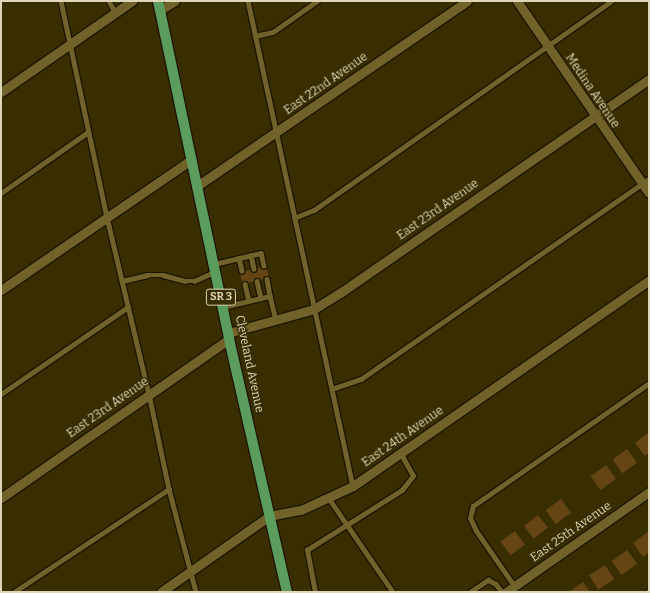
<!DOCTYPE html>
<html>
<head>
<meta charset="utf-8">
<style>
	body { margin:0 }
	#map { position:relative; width:650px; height:593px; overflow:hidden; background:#392e00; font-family:Bitter,serif }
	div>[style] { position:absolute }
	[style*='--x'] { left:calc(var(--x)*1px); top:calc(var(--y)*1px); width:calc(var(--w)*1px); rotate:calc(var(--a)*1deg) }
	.building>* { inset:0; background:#654513; transform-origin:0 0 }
	.roads { filter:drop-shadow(1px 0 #1e1600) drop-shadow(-1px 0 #1e1600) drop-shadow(0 1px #1e1600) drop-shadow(0 -1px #1e1600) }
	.service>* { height:4.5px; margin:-2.25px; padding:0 2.25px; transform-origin:2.25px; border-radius:2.25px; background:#71622a }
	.minor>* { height:9px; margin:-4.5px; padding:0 4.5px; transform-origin:4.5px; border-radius:4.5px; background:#71622a }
	.primary>* { height:10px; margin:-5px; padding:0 5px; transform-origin:5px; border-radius:5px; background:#5c9d5e }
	span { translate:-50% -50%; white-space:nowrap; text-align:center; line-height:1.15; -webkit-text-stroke:3px #392e00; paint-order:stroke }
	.shield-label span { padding:1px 3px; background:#392e00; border:1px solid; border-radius:3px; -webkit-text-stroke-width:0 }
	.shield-label { font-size:11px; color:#ddd6b9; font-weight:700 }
	.street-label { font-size:12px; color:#ddd6b9 }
	.frame { position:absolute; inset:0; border:2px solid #ddd6b9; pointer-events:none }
</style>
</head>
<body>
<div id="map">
	<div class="building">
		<i style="left:266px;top:266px;width:12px;height:27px;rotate:76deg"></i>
		<i style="clip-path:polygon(649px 432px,649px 453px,645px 456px,635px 443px)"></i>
		<i style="left:627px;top:449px;width:17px;height:18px;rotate:54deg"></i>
		<i style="left:606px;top:465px;width:17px;height:19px;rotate:54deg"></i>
		<i style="left:561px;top:499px;width:17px;height:19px;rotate:54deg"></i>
		<i style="left:538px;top:515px;width:16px;height:18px;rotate:52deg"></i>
		<i style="left:515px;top:531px;width:17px;height:18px;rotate:54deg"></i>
		<i style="clip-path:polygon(648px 532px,649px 552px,643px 557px,633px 543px)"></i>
		<i style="left:627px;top:550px;width:17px;height:19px;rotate:54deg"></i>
		<i style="left:605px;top:565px;width:17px;height:19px;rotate:57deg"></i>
		<i style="clip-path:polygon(583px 582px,590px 592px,569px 592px)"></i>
	</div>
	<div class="roads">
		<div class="service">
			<i style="--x:61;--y:1;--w:221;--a:78"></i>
			<i style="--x:107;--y:217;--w:182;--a:76.7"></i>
			<i style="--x:149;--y:394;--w:97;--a:78.1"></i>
			<i style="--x:169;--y:489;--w:106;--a:75.3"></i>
			<i style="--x:109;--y:1;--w:13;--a:61"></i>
			<i style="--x:248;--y:1;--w:496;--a:77.8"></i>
			<i style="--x:255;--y:36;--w:18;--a:-13"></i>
			<i style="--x:273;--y:32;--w:54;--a:-35.2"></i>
			<i style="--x:1;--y:193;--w:106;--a:-35"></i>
			<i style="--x:294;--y:218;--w:22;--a:-22"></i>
			<i style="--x:314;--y:210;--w:363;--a:-35.1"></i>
			<i style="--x:251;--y:255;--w:14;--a:78"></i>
			<i style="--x:239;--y:258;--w:13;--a:77"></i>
			<i style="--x:214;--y:264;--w:48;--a:-13.2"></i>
			<i style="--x:261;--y:253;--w:13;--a:77"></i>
			<i style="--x:267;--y:279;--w:17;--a:80"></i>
			<i style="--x:122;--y:281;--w:26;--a:-13"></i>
			<i style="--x:147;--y:275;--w:16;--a:0"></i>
			<i style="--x:163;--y:275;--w:23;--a:15"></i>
			<i style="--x:185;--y:281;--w:9;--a:0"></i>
			<i style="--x:194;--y:281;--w:24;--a:-24"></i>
			<i style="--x:257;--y:281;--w:17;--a:77"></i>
			<i style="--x:245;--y:284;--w:17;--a:77"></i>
			<i style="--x:223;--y:307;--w:48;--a:-13.2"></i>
			<i style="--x:270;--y:296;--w:25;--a:76"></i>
			<i style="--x:332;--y:389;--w:31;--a:-19"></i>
			<i style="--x:361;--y:379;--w:351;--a:-34.8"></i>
			<i style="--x:1;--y:394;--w:154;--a:-34.4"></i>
			<i style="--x:328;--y:497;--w:115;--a:55.6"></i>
			<i style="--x:514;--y:586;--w:67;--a:-124.6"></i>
			<i style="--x:476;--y:531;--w:14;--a:-115"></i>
			<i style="--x:470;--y:518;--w:12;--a:-76"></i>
			<i style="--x:473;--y:506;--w:215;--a:-34.9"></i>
			<i style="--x:14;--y:592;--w:186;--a:-33.6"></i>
			<i style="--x:315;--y:592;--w:43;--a:-100.8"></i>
			<i style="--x:307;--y:550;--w:112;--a:-32.3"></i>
			<i style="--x:402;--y:490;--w:18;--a:-52"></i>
			<i style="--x:413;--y:476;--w:26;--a:-119"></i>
			<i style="--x:470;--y:592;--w:22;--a:-34"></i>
			<i style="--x:488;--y:580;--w:9;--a:27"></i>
			<i style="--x:496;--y:584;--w:10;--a:53"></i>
			<i style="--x:648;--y:592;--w:1;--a:-45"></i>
		</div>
		<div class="minor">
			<i style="--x:517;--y:1;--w:233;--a:55.5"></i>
			<i style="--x:160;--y:10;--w:17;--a:-31"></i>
			<i style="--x:1;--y:92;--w:160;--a:-34.8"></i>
			<i style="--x:197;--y:186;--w:327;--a:-34.4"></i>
			<i style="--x:1;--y:290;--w:230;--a:-34.4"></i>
			<i style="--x:228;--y:333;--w:89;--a:-15.6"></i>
			<i style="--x:314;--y:309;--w:31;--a:-32"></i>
			<i style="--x:340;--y:293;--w:376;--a:-34.7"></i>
			<i style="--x:1;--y:498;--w:278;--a:-34.9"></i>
			<i style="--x:161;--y:592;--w:132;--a:-35.1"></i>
			<i style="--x:269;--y:516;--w:33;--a:-11"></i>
			<i style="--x:301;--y:510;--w:57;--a:-24.8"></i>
			<i style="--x:353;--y:486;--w:361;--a:-34.8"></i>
			<i style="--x:506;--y:592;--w:174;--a:-35"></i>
		</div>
		<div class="primary">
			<i style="--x:158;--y:1;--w:345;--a:78.1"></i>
			<i style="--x:229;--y:339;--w:260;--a:77.1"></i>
		</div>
	</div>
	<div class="shield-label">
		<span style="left:221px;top:297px">SR 3</span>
	</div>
	<div class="street-label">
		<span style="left:326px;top:84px;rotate:-35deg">East 22nd Avenue</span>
		<span style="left:592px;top:91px;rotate:56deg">Medina Avenue</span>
		<span style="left:438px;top:210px;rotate:-35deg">East 23rd Avenue</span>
		<span style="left:249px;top:364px;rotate:78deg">Cleveland Avenue</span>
		<span style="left:108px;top:408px;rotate:-35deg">East 23rd Avenue</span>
		<span style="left:403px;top:437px;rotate:-35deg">East 24th Avenue</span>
		<span style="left:571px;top:532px;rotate:-35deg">East 25th Avenue</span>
	</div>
	<div class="frame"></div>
</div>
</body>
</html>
